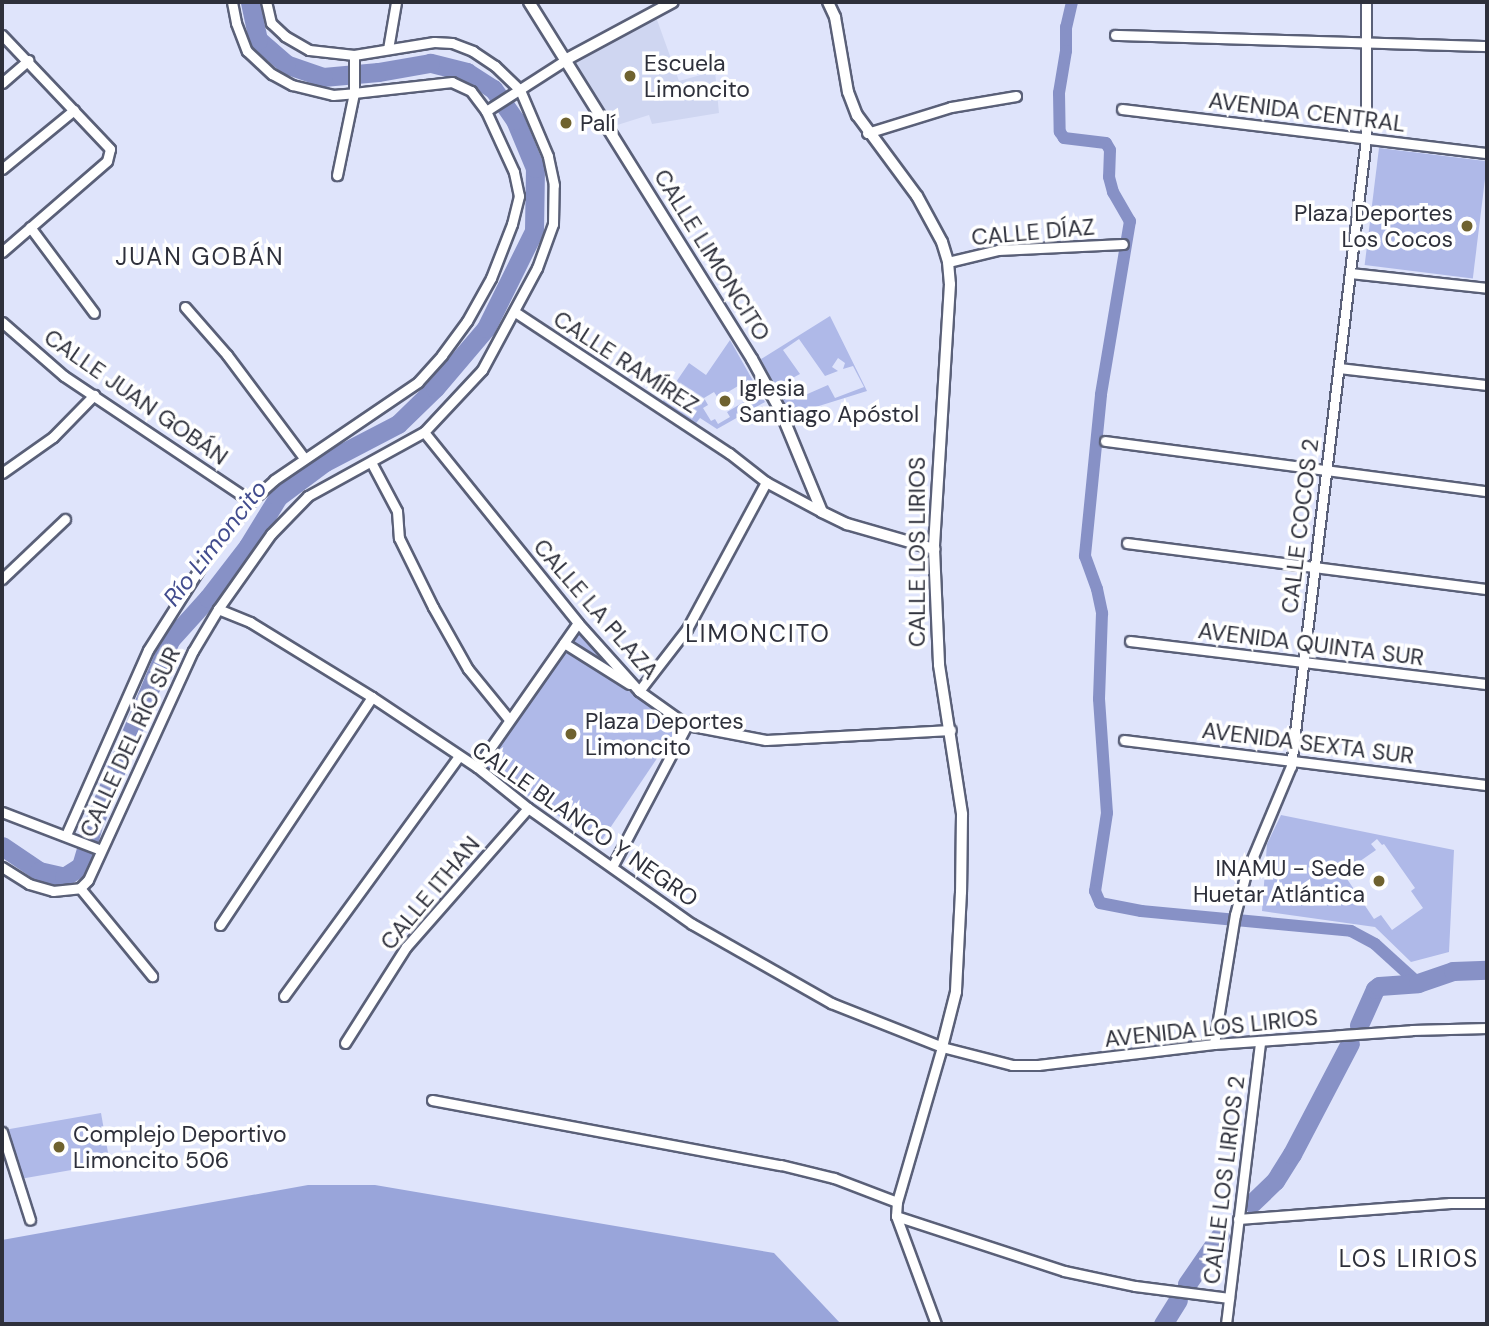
<!DOCTYPE html>
<html>
<head>
<meta charset="utf-8">
<style>
	body { margin:0 }
	#map { position:relative; width:1489px; height:1326px; overflow:hidden; background:#dfe4fb; font-family:"DM Sans",sans-serif }
	div>[style] { position:absolute }
	[style*='--x'] { left:calc(var(--x)*1px); top:calc(var(--y)*1px); width:calc(var(--w)*1px); rotate:calc(var(--a)*1deg) }
	.built>* { inset:0; background:#cfd6f1 }
	.green>* { inset:0; background:#afb9e8; transform-origin:0 0 }
	.forest>* { inset:0; background:#99a5da }
	.canal>* { height:12px; margin:-6px; padding:0 6px; transform-origin:6px; border-radius:6px; background:#8791c6 }
	.river>* { height:19px; margin:-9.5px; padding:0 9.5px; transform-origin:9.5px; border-radius:9.5px; background:#8791c6 }
	.roads { filter:drop-shadow(2px 0 #5a6078) drop-shadow(-2px 0 #5a6078) drop-shadow(0 2px #5a6078) drop-shadow(0 -2px #5a6078) }
	.minor>* { height:9px; margin:-4.5px; padding:0 4.5px; transform-origin:4.5px; border-radius:4.5px; background:#fff }
	.tertiary>* { height:10px; margin:-5px; padding:0 5px; transform-origin:5px; border-radius:5px; background:#fff }
	.dots>* { width:19px; height:19px; translate:-50% -50%; box-sizing:border-box; border:4px solid #fff; border-radius:50% }
	span { translate:-50% -50%; white-space:nowrap; text-align:center; line-height:1.15; -webkit-text-stroke:7px #fff; paint-order:stroke }
	.poi-label { font-size:23px; color:#2e303b }
	.left { translate:0 -50%; text-align:left }
	.right { translate:-100% -50%; text-align:right }
	.street-label { font-size:23px; color:#2e303b }
	.neighbourhood-label { font-size:24px; color:#2e303b; letter-spacing:2px }
	.water-label { font-size:24px; color:#424c8e; font-style:italic }
	.frame { position:absolute; inset:0; border:4px solid #2e303b; pointer-events:none }
</style>
</head>
<body>
<div id="map">
	<div class="built">
		<i style="clip-path:polygon(656px 17px,679px 81px,715px 71px,719px 113px,652px 124px,649px 115px,611px 127px,573px 60px)"></i>
	</div>
	<div class="green">
		<i style="left:1379px;top:148px;width:109px;height:118px;rotate:7deg"></i>
		<i style="clip-path:polygon(evenodd,830px 316px,867px 391px,790px 415px,761px 359px,830px 316px,799px 339px,825px 376px,838px 371px,832px 367px,838px 358px,845px 363px,843px 369px,853px 366px,864px 387px,835px 398px,828px 385px,796px 399px,787px 381px,800px 374px,783px 350px,799px 339px)"></i>
		<i style="clip-path:polygon(evenodd,730px 340px,765px 402px,717px 429px,700px 418px,694px 426px,661px 404px,689px 363px,706px 375px,730px 340px,748px 380px,757px 394px,727px 412px,730px 417px,718px 424px,715px 419px,711px 421px,703px 408px,708px 405px,704px 398px,714px 392px,718px 398px,748px 380px)"></i>
		<i style="clip-path:polygon(579px 629px,624px 677px,569px 642px)"></i>
		<i style="left:565px;top:648px;width:138px;height:143px;rotate:34deg"></i>
		<i style="clip-path:polygon(evenodd,1281px 815px,1454px 850px,1449px 952px,1411px 962px,1375px 927px,1262px 911px,1267px 844px,1281px 815px,1377px 839px,1382px 845px,1384px 844px,1415px 888px,1411px 891px,1423px 908px,1392px 930px,1381px 915px,1374px 919px,1343px 873px,1376px 850px,1371px 844px,1377px 839px)"></i>
		<i style="left:101px;top:1113px;width:51px;height:97px;rotate:80deg"></i>
	</div>
	<div class="forest">
		<i style="clip-path:polygon(308px 1185px,375px 1185px,774px 1253px,841px 1324px,2px 1324px,2px 1240px)"></i>
	</div>
	<div class="canal">
		<i style="--x:1072;--y:2;--w:26;--a:103"></i>
		<i style="--x:1066;--y:27;--w:24;--a:90"></i>
		<i style="--x:1066;--y:51;--w:43;--a:99.5"></i>
		<i style="--x:1059;--y:93;--w:39;--a:89"></i>
		<i style="--x:1060;--y:132;--w:7;--a:56"></i>
		<i style="--x:1064;--y:138;--w:42;--a:6.8"></i>
		<i style="--x:1106;--y:143;--w:8;--a:60"></i>
		<i style="--x:1110;--y:150;--w:27;--a:92"></i>
		<i style="--x:1109;--y:177;--w:16;--a:75"></i>
		<i style="--x:1113;--y:192;--w:34;--a:60"></i>
		<i style="--x:1130;--y:221;--w:176;--a:99.5"></i>
		<i style="--x:1101;--y:395;--w:162;--a:95.7"></i>
		<i style="--x:1085;--y:556;--w:35;--a:70"></i>
		<i style="--x:1097;--y:589;--w:25;--a:78"></i>
		<i style="--x:1102;--y:613;--w:86;--a:92"></i>
		<i style="--x:1099;--y:699;--w:114;--a:86"></i>
		<i style="--x:1107;--y:813;--w:79;--a:98.7"></i>
		<i style="--x:1095;--y:891;--w:13;--a:67"></i>
		<i style="--x:1100;--y:903;--w:42;--a:11"></i>
		<i style="--x:1141;--y:911;--w:211;--a:5.4"></i>
		<i style="--x:1351;--y:931;--w:27;--a:28"></i>
		<i style="--x:1375;--y:944;--w:58;--a:42.2"></i>
	</div>
	<div class="river">
		<i style="--x:2;--y:846;--w:45;--a:34"></i>
		<i style="--x:39;--y:871;--w:26;--a:13"></i>
		<i style="--x:64;--y:877;--w:20;--a:-33"></i>
		<i style="--x:81;--y:866;--w:46;--a:-73.5"></i>
		<i style="--x:94;--y:822;--w:197;--a:-67.3"></i>
		<i style="--x:170;--y:640;--w:57;--a:-47.9"></i>
		<i style="--x:208;--y:598;--w:66;--a:-52.4"></i>
		<i style="--x:248;--y:546;--w:57;--a:-58.5"></i>
		<i style="--x:278;--y:497;--w:59;--a:-36.7"></i>
		<i style="--x:325;--y:462;--w:82;--a:-27.5"></i>
		<i style="--x:398;--y:424;--w:52;--a:-44.2"></i>
		<i style="--x:435;--y:388;--w:79;--a:-49.6"></i>
		<i style="--x:486;--y:328;--w:108;--a:-63.7"></i>
		<i style="--x:534;--y:231;--w:63;--a:-89.1"></i>
		<i style="--x:535;--y:168;--w:52;--a:-112.6"></i>
		<i style="--x:515;--y:120;--w:38;--a:-125"></i>
		<i style="--x:493;--y:89;--w:31;--a:-147"></i>
		<i style="--x:467;--y:72;--w:38;--a:-166"></i>
		<i style="--x:430;--y:63;--w:53;--a:170.2"></i>
		<i style="--x:378;--y:72;--w:55;--a:174.8"></i>
		<i style="--x:323;--y:77;--w:39;--a:-161"></i>
		<i style="--x:286;--y:64;--w:37;--a:-139"></i>
		<i style="--x:258;--y:40;--w:39;--a:-102"></i>
		<i style="--x:1359;--y:1025;--w:39;--a:-66"></i>
		<i style="--x:1375;--y:989;--w:5;--a:-37"></i>
		<i style="--x:1379;--y:986;--w:39;--a:-4"></i>
		<i style="--x:1418;--y:983;--w:37;--a:-19"></i>
		<i style="--x:1453;--y:971;--w:34;--a:-2"></i>
		<i style="--x:1252;--y:1203;--w:32;--a:-44"></i>
		<i style="--x:1275;--y:1181;--w:32;--a:-58"></i>
		<i style="--x:1292;--y:1154;--w:125;--a:-62.4"></i>
		<i style="--x:1187;--y:1284;--w:58;--a:-55.5"></i>
		<i style="--x:1163;--y:1324;--w:28;--a:-58"></i>
	</div>
	<div class="roads">
		<div class="minor">
			<i style="--x:232;--y:2;--w:21;--a:79"></i>
			<i style="--x:236;--y:23;--w:30;--a:69"></i>
			<i style="--x:247;--y:51;--w:34;--a:43"></i>
			<i style="--x:272;--y:74;--w:23;--a:29"></i>
			<i style="--x:292;--y:85;--w:42;--a:13.7"></i>
			<i style="--x:333;--y:95;--w:21;--a:-5"></i>
			<i style="--x:354;--y:93;--w:38;--a:-90"></i>
			<i style="--x:2;--y:35;--w:157;--a:46.5"></i>
			<i style="--x:110;--y:149;--w:12;--a:104"></i>
			<i style="--x:107;--y:161;--w:139;--a:139.1"></i>
			<i style="--x:1115;--y:35;--w:372;--a:1.7"></i>
			<i style="--x:388;--y:49;--w:48;--a:-80.3"></i>
			<i style="--x:2;--y:83;--w:35;--a:-41"></i>
			<i style="--x:1122;--y:109;--w:368;--a:6.9"></i>
			<i style="--x:486;--y:111;--w:96;--a:-32.7"></i>
			<i style="--x:867;--y:133;--w:88;--a:-17.2"></i>
			<i style="--x:951;--y:107;--w:66;--a:-9.6"></i>
			<i style="--x:2;--y:169;--w:93;--a:-39.3"></i>
			<i style="--x:30;--y:227;--w:107;--a:53.3"></i>
			<i style="--x:948;--y:262;--w:51;--a:-13.5"></i>
			<i style="--x:998;--y:250;--w:125;--a:-2.7"></i>
			<i style="--x:1350;--y:273;--w:138;--a:6.2"></i>
			<i style="--x:185;--y:307;--w:64;--a:48.8"></i>
			<i style="--x:227;--y:355;--w:129;--a:53.2"></i>
			<i style="--x:515;--y:312;--w:256;--a:33.4"></i>
			<i style="--x:729;--y:453;--w:47;--a:38.1"></i>
			<i style="--x:766;--y:482;--w:64;--a:28.2"></i>
			<i style="--x:2;--y:322;--w:82;--a:41.1"></i>
			<i style="--x:64;--y:376;--w:225;--a:33.8"></i>
			<i style="--x:1339;--y:368;--w:149;--a:6.6"></i>
			<i style="--x:424;--y:432;--w:245;--a:51.1"></i>
			<i style="--x:578;--y:623;--w:91;--a:48.1"></i>
			<i style="--x:639;--y:691;--w:59;--a:35.3"></i>
			<i style="--x:687;--y:725;--w:80;--a:10.8"></i>
			<i style="--x:766;--y:740;--w:185;--a:-3.1"></i>
			<i style="--x:1105;--y:441;--w:385;--a:7.5"></i>
			<i style="--x:371;--y:462;--w:55;--a:62"></i>
			<i style="--x:397;--y:511;--w:27;--a:86"></i>
			<i style="--x:399;--y:538;--w:77;--a:63.8"></i>
			<i style="--x:433;--y:607;--w:71;--a:60.6"></i>
			<i style="--x:468;--y:669;--w:63;--a:50.8"></i>
			<i style="--x:2;--y:473;--w:62;--a:-35.2"></i>
			<i style="--x:53;--y:437;--w:59;--a:-45.7"></i>
			<i style="--x:1127;--y:543;--w:363;--a:7.3"></i>
			<i style="--x:2;--y:579;--w:87;--a:-43.6"></i>
			<i style="--x:218;--y:609;--w:35;--a:22"></i>
			<i style="--x:250;--y:622;--w:143;--a:31.6"></i>
			<i style="--x:372;--y:697;--w:126;--a:33.7"></i>
			<i style="--x:477;--y:767;--w:65;--a:38.8"></i>
			<i style="--x:528;--y:808;--w:201;--a:35.3"></i>
			<i style="--x:692;--y:924;--w:160;--a:29.6"></i>
			<i style="--x:831;--y:1003;--w:119;--a:21.6"></i>
			<i style="--x:942;--y:1047;--w:72;--a:14.4"></i>
			<i style="--x:1012;--y:1065;--w:26;--a:0"></i>
			<i style="--x:1038;--y:1065;--w:177;--a:-6.8"></i>
			<i style="--x:1214;--y:1044;--w:198;--a:-4"></i>
			<i style="--x:1412;--y:1030;--w:75;--a:-1.5"></i>
			<i style="--x:1130;--y:641;--w:360;--a:6.9"></i>
			<i style="--x:564;--y:643;--w:77;--a:32.2"></i>
			<i style="--x:639;--y:691;--w:78;--a:-52.3"></i>
			<i style="--x:687;--y:629;--w:167;--a:-61.7"></i>
			<i style="--x:1124;--y:740;--w:366;--a:7.1"></i>
			<i style="--x:477;--y:767;--w:176;--a:-55"></i>
			<i style="--x:2;--y:812;--w:106;--a:21"></i>
			<i style="--x:66;--y:835;--w:202;--a:-66.1"></i>
			<i style="--x:148;--y:650;--w:110;--a:-57.6"></i>
			<i style="--x:207;--y:557;--w:71;--a:-51.8"></i>
			<i style="--x:251;--y:501;--w:31;--a:-42"></i>
			<i style="--x:274;--y:480;--w:174;--a:-34.2"></i>
			<i style="--x:418;--y:382;--w:36;--a:-48"></i>
			<i style="--x:442;--y:355;--w:42;--a:-53.7"></i>
			<i style="--x:467;--y:321;--w:49;--a:-60.8"></i>
			<i style="--x:491;--y:278;--w:58;--a:-68.7"></i>
			<i style="--x:512;--y:224;--w:29;--a:-76"></i>
			<i style="--x:519;--y:196;--w:25;--a:-102"></i>
			<i style="--x:514;--y:172;--w:67;--a:-114.7"></i>
			<i style="--x:486;--y:111;--w:25;--a:-127"></i>
			<i style="--x:471;--y:91;--w:21;--a:-155"></i>
			<i style="--x:452;--y:82;--w:99;--a:173.6"></i>
			<i style="--x:354;--y:93;--w:84;--a:101.7"></i>
			<i style="--x:2;--y:867;--w:32;--a:32"></i>
			<i style="--x:29;--y:884;--w:25;--a:16"></i>
			<i style="--x:53;--y:891;--w:27;--a:-6"></i>
			<i style="--x:80;--y:888;--w:11;--a:-45"></i>
			<i style="--x:88;--y:880;--w:252;--a:-65.4"></i>
			<i style="--x:193;--y:651;--w:49;--a:-59.2"></i>
			<i style="--x:218;--y:609;--w:92;--a:-54.8"></i>
			<i style="--x:271;--y:534;--w:53;--a:-45.8"></i>
			<i style="--x:308;--y:496;--w:132;--a:-28.9"></i>
			<i style="--x:424;--y:432;--w:85;--a:-46.9"></i>
			<i style="--x:482;--y:370;--w:116;--a:-61.7"></i>
			<i style="--x:537;--y:268;--w:47;--a:-70"></i>
			<i style="--x:553;--y:224;--w:39;--a:-89"></i>
			<i style="--x:554;--y:185;--w:30;--a:-102"></i>
			<i style="--x:548;--y:156;--w:72;--a:-113"></i>
			<i style="--x:520;--y:90;--w:35;--a:-136"></i>
			<i style="--x:495;--y:66;--w:27;--a:-146"></i>
			<i style="--x:473;--y:51;--w:22;--a:-159"></i>
			<i style="--x:452;--y:43;--w:18;--a:-177"></i>
			<i style="--x:434;--y:42;--w:81;--a:170.8"></i>
			<i style="--x:354;--y:55;--w:45;--a:-173.7"></i>
			<i style="--x:309;--y:50;--w:28;--a:-150"></i>
			<i style="--x:285;--y:36;--w:19;--a:-137"></i>
			<i style="--x:271;--y:23;--w:22;--a:-103"></i>
			<i style="--x:612;--y:867;--w:161;--a:-62.2"></i>
			<i style="--x:80;--y:888;--w:114;--a:50.7"></i>
			<i style="--x:220;--y:925;--w:274;--a:-56.3"></i>
			<i style="--x:284;--y:996;--w:296;--a:-53.9"></i>
			<i style="--x:345;--y:1043;--w:114;--a:-57.6"></i>
			<i style="--x:406;--y:947;--w:185;--a:-48.7"></i>
			<i style="--x:1214;--y:1044;--w:131;--a:-80.8"></i>
			<i style="--x:1235;--y:915;--w:43;--a:-75.3"></i>
			<i style="--x:1246;--y:873;--w:116;--a:-67.2"></i>
			<i style="--x:1291;--y:766;--w:632;--a:-83.19"></i>
			<i style="--x:1366;--y:138;--w:136;--a:-90"></i>
			<i style="--x:432;--y:1100;--w:355;--a:10.6"></i>
			<i style="--x:781;--y:1165;--w:55;--a:13.8"></i>
			<i style="--x:834;--y:1178;--w:67;--a:20.9"></i>
			<i style="--x:2;--y:1132;--w:92;--a:72.3"></i>
			<i style="--x:896;--y:1216;--w:177;--a:18.1"></i>
			<i style="--x:1064;--y:1271;--w:73;--a:11.9"></i>
			<i style="--x:1135;--y:1286;--w:95;--a:7.3"></i>
			<i style="--x:1238;--y:1219;--w:213;--a:-4.3"></i>
			<i style="--x:1450;--y:1203;--w:37;--a:0"></i>
			<i style="--x:936;--y:1324;--w:115;--a:-110.3"></i>
			<i style="--x:896;--y:1216;--w:14;--a:-86"></i>
			<i style="--x:897;--y:1202;--w:161;--a:-73.8"></i>
			<i style="--x:1226;--y:1324;--w:285;--a:-83.1"></i>
		</div>
		<div class="tertiary">
			<i style="--x:529;--y:2;--w:421;--a:58"></i>
			<i style="--x:752;--y:359;--w:58;--a:61.2"></i>
			<i style="--x:780;--y:410;--w:110;--a:67.6"></i>
			<i style="--x:822;--y:512;--w:28;--a:26"></i>
			<i style="--x:847;--y:524;--w:91;--a:16"></i>
			<i style="--x:828;--y:2;--w:17;--a:65"></i>
			<i style="--x:835;--y:17;--w:76;--a:80.2"></i>
			<i style="--x:848;--y:92;--w:25;--a:69"></i>
			<i style="--x:857;--y:115;--w:101;--a:53.5"></i>
			<i style="--x:917;--y:196;--w:52;--a:61.5"></i>
			<i style="--x:942;--y:242;--w:21;--a:73"></i>
			<i style="--x:948;--y:262;--w:22;--a:85"></i>
			<i style="--x:950;--y:284;--w:265;--a:93.5"></i>
			<i style="--x:934;--y:549;--w:116;--a:87.5"></i>
			<i style="--x:939;--y:665;--w:151;--a:81.2"></i>
			<i style="--x:962;--y:814;--w:78;--a:90.7"></i>
			<i style="--x:961;--y:892;--w:100;--a:92.9"></i>
			<i style="--x:956;--y:992;--w:57;--a:104.3"></i>
			<i style="--x:567;--y:59;--w:120;--a:-28.3"></i>
		</div>
	</div>
	<div class="dots">
		<i style="left:630px;top:76px;background:#6f622f"></i>
		<i style="left:566px;top:123px;background:#6f622f"></i>
		<i style="left:1467px;top:226px;background:#6f622f"></i>
		<i style="left:725px;top:401px;background:#6f622f"></i>
		<i style="left:571px;top:734px;background:#6f622f"></i>
		<i style="left:1379px;top:881px;background:#6f622f"></i>
		<i style="left:59px;top:1147px;background:#6f622f"></i>
	</div>
	<div class="poi-label">
		<span class="left" style="left:644px;top:76px">Escuela<br>Limoncito</span>
		<span class="left" style="left:580px;top:123px">Palí</span>
		<span class="right" style="left:1453px;top:226px">Plaza Deportes<br>Los Cocos</span>
		<span class="left" style="left:739px;top:401px">Iglesia<br>Santiago Apóstol</span>
		<span class="left" style="left:585px;top:734px">Plaza Deportes<br>Limoncito</span>
		<span class="right" style="left:1365px;top:881px">INAMU - Sede<br>Huetar Atlántica</span>
		<span class="left" style="left:73px;top:1147px">Complejo Deportivo<br>Limoncito 506</span>
	</div>
	<div class="street-label">
		<span style="left:1307px;top:112px;rotate:7deg">AVENIDA CENTRAL</span>
		<span style="left:1033px;top:232px;rotate:-5deg">CALLE DÍAZ</span>
		<span style="left:712px;top:255px;rotate:58deg">CALLE LIMONCITO</span>
		<span style="left:626px;top:362px;rotate:33deg">CALLE RAMÍREZ</span>
		<span style="left:136px;top:397px;rotate:35deg">CALLE JUAN GOBÁN</span>
		<span style="left:1300px;top:526px;rotate:-83deg">CALLE COCOS 2</span>
		<span style="left:917px;top:552px;rotate:-90deg">CALLE LOS LIRIOS</span>
		<span style="left:596px;top:609px;rotate:49deg">CALLE LA PLAZA</span>
		<span style="left:1311px;top:644px;rotate:7deg">AVENIDA QUINTA SUR</span>
		<span style="left:130px;top:742px;rotate:-65deg">CALLE DEL RÍO SUR</span>
		<span style="left:1308px;top:743px;rotate:7deg">AVENIDA SEXTA SUR</span>
		<span style="left:585px;top:824px;rotate:35deg">CALLE BLANCO Y NEGRO</span>
		<span style="left:430px;top:893px;rotate:-50deg">CALLE ITHAN</span>
		<span style="left:1211px;top:1028px;rotate:-6deg">AVENIDA LOS LIRIOS</span>
		<span style="left:1224px;top:1180px;rotate:-83deg">CALLE LOS LIRIOS 2</span>
	</div>
	<div class="neighbourhood-label">
		<span style="left:200px;top:257px">JUAN GOBÁN</span>
		<span style="left:758px;top:634px">LIMONCITO</span>
		<span style="left:1409px;top:1259px">LOS LIRIOS</span>
	</div>
	<div class="water-label">
		<span style="left:215px;top:543px;rotate:-52deg">Río Limoncito</span>
	</div>
	<div class="frame"></div>
</div>
</body>
</html>
